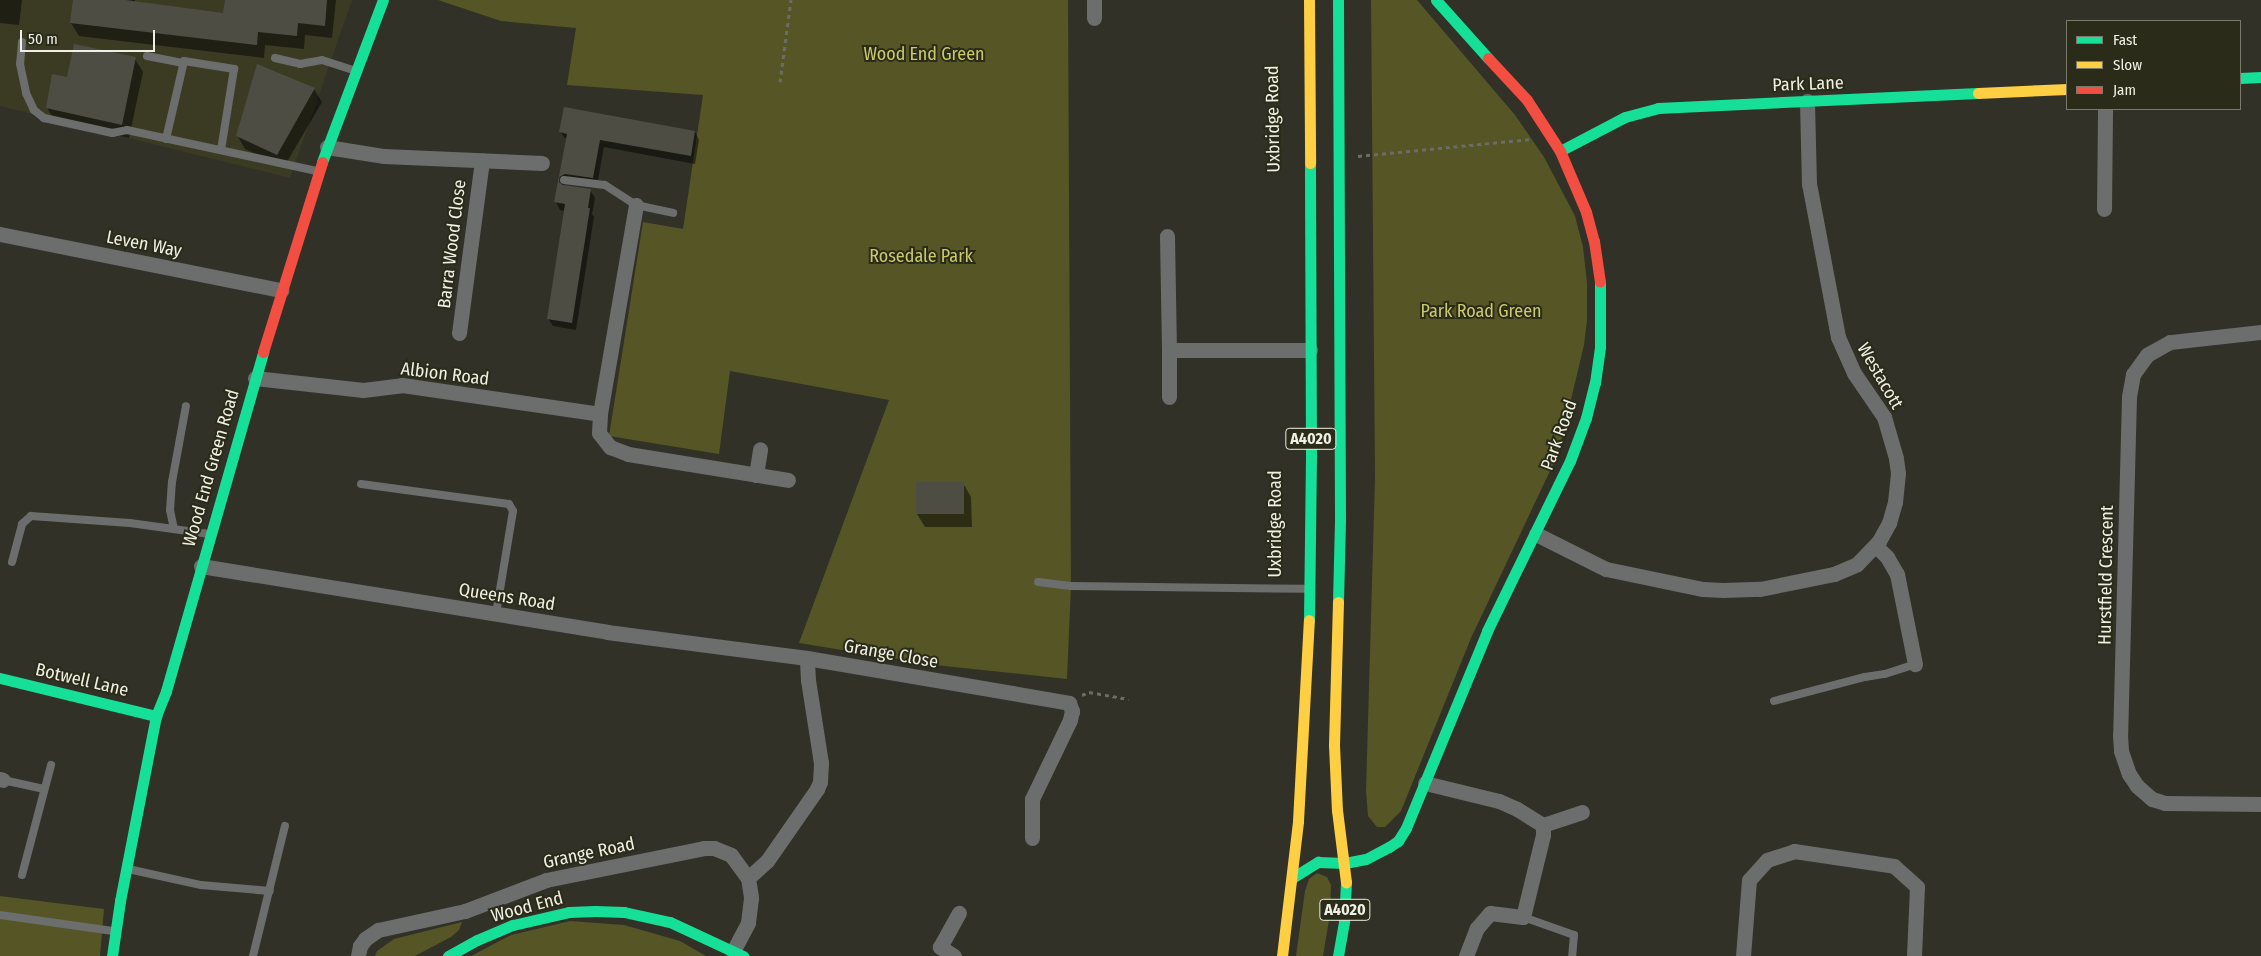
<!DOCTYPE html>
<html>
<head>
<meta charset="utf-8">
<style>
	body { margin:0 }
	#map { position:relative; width:2261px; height:956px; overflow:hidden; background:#313127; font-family:"Fira Sans Condensed",sans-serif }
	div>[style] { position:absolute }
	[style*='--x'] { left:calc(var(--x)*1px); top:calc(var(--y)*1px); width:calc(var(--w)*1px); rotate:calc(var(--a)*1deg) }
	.built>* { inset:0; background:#3b3b24 }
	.green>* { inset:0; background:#565525 }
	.shadow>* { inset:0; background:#0007 }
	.building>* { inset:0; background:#4d4d44; transform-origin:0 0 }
	.path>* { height:3px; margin-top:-1.5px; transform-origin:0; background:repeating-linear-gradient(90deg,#6b6c68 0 4px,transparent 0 8px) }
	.lane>* { height:8px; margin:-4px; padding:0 4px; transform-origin:4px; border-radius:4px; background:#6c6d6d }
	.street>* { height:15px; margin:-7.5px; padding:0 7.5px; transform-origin:7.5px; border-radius:7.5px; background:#6c6d6d }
	.fast>* { height:11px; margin:-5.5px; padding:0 5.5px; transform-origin:5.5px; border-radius:5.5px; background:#16e098 }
	.slow>* { height:11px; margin:-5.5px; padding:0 5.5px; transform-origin:5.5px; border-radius:5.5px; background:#ffcf43 }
	.jam>* { height:11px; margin:-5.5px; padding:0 5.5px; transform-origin:5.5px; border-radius:5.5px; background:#f24e42 }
	span { translate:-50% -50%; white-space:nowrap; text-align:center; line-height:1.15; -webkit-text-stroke:4px #2b2b19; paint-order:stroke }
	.shield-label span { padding:1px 4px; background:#2b2b19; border:1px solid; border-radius:4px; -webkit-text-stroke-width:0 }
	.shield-label { font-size:16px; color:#eff0e5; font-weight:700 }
	.park-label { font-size:18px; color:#cbc96c }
	.street-label { font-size:18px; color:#eff0e5 }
	.legend { position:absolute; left:2066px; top:20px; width:175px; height:90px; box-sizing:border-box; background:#2b2b19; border:1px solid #797a6b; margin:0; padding:6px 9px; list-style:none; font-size:15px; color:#eff0e5 }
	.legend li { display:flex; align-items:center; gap:10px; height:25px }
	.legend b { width:25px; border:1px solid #797a6b }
	.scale { position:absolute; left:20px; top:30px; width:135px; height:22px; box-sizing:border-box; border:2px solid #eff0e5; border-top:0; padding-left:6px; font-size:15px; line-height:18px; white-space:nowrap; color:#eff0e5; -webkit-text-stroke:4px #2b2b19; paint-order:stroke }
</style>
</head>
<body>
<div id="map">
	<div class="built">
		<i style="clip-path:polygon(0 0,352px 0,290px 178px,0 106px)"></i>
	</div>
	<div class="green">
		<i style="clip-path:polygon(438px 0,1068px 0,1071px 586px,1067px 679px,935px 665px,799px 643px,889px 400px,730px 371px,719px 454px,609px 436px,643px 222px,683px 229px,703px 95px,567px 85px,576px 28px,501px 21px)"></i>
		<i style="clip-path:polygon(1371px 0,1417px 0,1515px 115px,1544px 157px,1575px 216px,1583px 247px,1587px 283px,1587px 320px,1584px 345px,1558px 454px,1471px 638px,1401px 811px,1385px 827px,1377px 827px,1368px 816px,1366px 791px,1375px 478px)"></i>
		<i style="clip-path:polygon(1317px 873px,1327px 877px,1331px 885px,1330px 914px,1323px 956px,1296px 956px,1305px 891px,1309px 879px)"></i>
		<i style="clip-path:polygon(0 896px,104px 909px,100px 956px,0 956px)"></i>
		<i style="clip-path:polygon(570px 921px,624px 925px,680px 941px,706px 956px,471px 956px,511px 935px)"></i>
		<i style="clip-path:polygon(462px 922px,459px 930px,451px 937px,415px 956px,375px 956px,377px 951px,394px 939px)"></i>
	</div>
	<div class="shadow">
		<i style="clip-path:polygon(0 0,22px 0,19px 25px,0 23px)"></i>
		<i style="clip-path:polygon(74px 0,135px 0,135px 4px,224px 14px,226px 0,336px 0,332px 38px,305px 35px,304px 49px,265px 45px,264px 58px,79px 36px,71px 23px)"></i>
		<i style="clip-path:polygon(135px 59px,143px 72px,129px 138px,55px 121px,47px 108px)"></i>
		<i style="clip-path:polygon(314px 89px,322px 102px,284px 167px,245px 149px,237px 135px)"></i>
		<i style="clip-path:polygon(560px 132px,695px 132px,699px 140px,695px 164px,604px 147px,597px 185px,570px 182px,561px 186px,590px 190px,595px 198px,592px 214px,594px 217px,576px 330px,553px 326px,548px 318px,565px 211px,560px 210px,556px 202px,567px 140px)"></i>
		<i style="clip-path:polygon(963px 483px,971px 497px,972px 527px,925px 527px,917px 514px)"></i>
	</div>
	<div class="building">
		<i style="clip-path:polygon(73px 0,126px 0,223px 13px,225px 0,327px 0,325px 26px,298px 23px,297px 36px,258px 32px,257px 45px,70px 23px)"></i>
		<i style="clip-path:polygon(74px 44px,136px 57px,122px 125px,46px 108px,52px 74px,67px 77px)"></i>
		<i style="clip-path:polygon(257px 64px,315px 88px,277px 155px,236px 136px)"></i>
		<i style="clip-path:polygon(564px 107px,695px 131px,691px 156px,600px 140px,593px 178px,565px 174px,559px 177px,559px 182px,563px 185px,591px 189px,588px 208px,590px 208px,572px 323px,547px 319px,565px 204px,554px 202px,567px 134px,559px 132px)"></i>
		<i style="left:964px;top:482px;width:32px;height:48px;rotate:90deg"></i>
	</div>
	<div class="path">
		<i style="--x:780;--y:82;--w:83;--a:-82.4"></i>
		<i style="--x:1358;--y:156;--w:174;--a:-5.6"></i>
		<i style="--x:1082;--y:695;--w:8;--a:-23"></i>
		<i style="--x:1089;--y:692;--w:40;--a:10"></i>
	</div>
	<div class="lane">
		<i style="--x:22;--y:42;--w:22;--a:95"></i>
		<i style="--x:20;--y:64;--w:30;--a:78"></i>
		<i style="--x:26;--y:93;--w:19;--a:65"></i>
		<i style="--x:34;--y:110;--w:13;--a:39"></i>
		<i style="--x:44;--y:118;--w:70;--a:12.4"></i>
		<i style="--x:112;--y:133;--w:15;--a:-11"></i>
		<i style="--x:127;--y:130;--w:194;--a:12.2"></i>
		<i style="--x:147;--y:56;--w:37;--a:11"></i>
		<i style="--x:275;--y:58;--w:26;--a:13"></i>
		<i style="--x:300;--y:64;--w:22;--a:-10"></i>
		<i style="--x:322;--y:60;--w:35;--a:18"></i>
		<i style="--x:166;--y:139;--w:80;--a:-77"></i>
		<i style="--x:184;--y:61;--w:51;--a:9.1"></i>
		<i style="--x:234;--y:69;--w:82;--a:99.1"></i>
		<i style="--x:564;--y:180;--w:41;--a:7"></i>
		<i style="--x:605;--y:185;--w:37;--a:33"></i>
		<i style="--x:636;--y:205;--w:38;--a:12"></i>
		<i style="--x:361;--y:484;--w:149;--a:7.7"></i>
		<i style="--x:509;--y:504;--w:8;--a:60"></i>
		<i style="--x:513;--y:511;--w:104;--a:99.4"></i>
		<i style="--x:174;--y:529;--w:19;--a:-102"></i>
		<i style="--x:170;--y:510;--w:28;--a:-86"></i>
		<i style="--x:172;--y:482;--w:77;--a:-79.6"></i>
		<i style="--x:12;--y:562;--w:39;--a:-75"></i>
		<i style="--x:22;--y:524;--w:12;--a:-42"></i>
		<i style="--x:31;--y:516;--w:99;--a:4"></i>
		<i style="--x:130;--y:523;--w:80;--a:7.9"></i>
		<i style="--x:1038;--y:582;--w:33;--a:7"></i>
		<i style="--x:1071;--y:586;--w:235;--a:0.7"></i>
		<i style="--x:1774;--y:701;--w:94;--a:-14.8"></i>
		<i style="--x:1865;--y:677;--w:20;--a:-9"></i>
		<i style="--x:1885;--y:674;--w:32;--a:-18"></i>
		<i style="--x:3;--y:780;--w:42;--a:12.4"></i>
		<i style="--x:128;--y:869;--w:75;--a:12.4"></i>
		<i style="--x:201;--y:885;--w:69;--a:5"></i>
		<i style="--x:22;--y:875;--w:114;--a:-75.2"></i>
		<i style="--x:0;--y:915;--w:114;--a:8.1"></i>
		<i style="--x:1523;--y:917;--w:54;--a:19.4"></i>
		<i style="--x:1574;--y:935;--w:21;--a:95"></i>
		<i style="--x:253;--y:956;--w:134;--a:-76.2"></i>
	</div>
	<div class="street">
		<i style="--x:1094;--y:0;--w:18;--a:90"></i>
		<i style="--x:327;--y:147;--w:58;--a:9"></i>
		<i style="--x:384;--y:156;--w:158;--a:2.5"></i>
		<i style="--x:636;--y:205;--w:212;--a:99.8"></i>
		<i style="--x:600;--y:414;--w:19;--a:93"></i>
		<i style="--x:599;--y:433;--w:18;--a:52"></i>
		<i style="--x:610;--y:447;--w:19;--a:21"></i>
		<i style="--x:628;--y:454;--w:162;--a:9.2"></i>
		<i style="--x:2104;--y:209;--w:100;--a:-89.4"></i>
		<i style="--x:0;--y:234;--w:287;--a:11.3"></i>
		<i style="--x:1167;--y:236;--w:114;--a:89"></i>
		<i style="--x:1169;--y:350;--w:141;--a:0"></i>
		<i style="--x:2261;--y:332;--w:92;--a:173.7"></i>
		<i style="--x:2170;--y:342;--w:26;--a:151"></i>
		<i style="--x:2147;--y:355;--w:24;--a:126"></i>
		<i style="--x:2133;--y:374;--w:23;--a:100"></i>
		<i style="--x:2129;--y:397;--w:338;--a:91.5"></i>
		<i style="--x:2120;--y:735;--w:16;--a:86"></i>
		<i style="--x:2121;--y:751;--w:24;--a:71"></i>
		<i style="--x:2129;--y:774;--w:14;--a:56"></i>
		<i style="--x:2137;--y:786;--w:20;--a:41"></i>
		<i style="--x:2152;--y:799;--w:14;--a:17"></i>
		<i style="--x:2165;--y:803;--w:96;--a:0.6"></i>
		<i style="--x:459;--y:333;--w:174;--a:-82.4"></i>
		<i style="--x:1169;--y:350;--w:47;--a:90"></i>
		<i style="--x:255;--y:378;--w:109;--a:6.3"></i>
		<i style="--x:363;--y:390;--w:39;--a:-7"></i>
		<i style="--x:402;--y:385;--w:200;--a:8.3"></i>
		<i style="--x:756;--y:475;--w:26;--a:-81"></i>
		<i style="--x:1536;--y:534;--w:78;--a:26.6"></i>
		<i style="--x:1606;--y:569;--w:99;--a:11.7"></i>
		<i style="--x:1703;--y:589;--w:20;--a:3"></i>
		<i style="--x:1723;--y:590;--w:37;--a:-2"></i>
		<i style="--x:1760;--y:589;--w:76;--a:-11.5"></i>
		<i style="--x:1834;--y:574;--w:25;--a:-23"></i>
		<i style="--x:1857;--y:564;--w:32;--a:-46"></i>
		<i style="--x:1879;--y:541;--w:21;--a:-61"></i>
		<i style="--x:1889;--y:523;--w:22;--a:-74"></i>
		<i style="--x:1895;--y:502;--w:29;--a:-84"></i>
		<i style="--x:1898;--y:473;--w:15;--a:-98"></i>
		<i style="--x:1896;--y:458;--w:43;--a:-106.3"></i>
		<i style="--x:1884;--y:417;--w:53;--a:-124.3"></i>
		<i style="--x:1854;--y:373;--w:39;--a:-114"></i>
		<i style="--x:1838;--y:337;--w:156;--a:-100.7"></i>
		<i style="--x:1809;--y:184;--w:83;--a:-91.4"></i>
		<i style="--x:1876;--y:546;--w:16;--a:45"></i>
		<i style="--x:1887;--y:557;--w:20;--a:60"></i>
		<i style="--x:1897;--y:574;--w:92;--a:78.7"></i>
		<i style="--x:201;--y:566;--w:411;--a:9.2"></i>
		<i style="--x:607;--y:632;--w:202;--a:7.4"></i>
		<i style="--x:807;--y:658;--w:266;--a:9.7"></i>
		<i style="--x:1069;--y:703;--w:9;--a:69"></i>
		<i style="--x:1072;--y:711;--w:9;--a:103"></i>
		<i style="--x:1070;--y:720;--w:88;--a:115.7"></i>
		<i style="--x:1032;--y:799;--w:39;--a:90"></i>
		<i style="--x:0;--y:779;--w:3;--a:18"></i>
		<i style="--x:1425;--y:783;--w:76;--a:13.7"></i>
		<i style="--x:1499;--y:801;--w:20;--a:24"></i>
		<i style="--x:1517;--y:809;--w:31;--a:32"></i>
		<i style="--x:1543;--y:825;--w:41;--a:-18.4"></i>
		<i style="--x:748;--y:878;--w:25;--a:-42"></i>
		<i style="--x:767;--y:861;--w:88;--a:-55.2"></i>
		<i style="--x:817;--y:789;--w:8;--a:-67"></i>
		<i style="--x:820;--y:782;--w:19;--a:-87"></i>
		<i style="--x:821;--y:763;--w:84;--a:-98.9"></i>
		<i style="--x:808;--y:680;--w:22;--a:-93"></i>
		<i style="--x:358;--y:956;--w:10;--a:-79"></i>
		<i style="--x:360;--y:946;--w:9;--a:-54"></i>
		<i style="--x:365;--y:939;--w:16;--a:-35"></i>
		<i style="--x:378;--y:930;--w:89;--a:-12.3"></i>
		<i style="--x:465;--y:911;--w:87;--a:-20.9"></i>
		<i style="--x:546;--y:880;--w:161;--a:-11.4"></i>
		<i style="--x:704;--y:848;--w:10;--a:0"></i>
		<i style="--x:714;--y:848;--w:18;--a:22"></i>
		<i style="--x:731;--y:855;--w:29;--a:54"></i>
		<i style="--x:748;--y:878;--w:20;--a:81"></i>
		<i style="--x:751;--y:898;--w:25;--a:97"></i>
		<i style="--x:748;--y:923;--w:32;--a:118"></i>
		<i style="--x:954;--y:956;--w:17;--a:-147"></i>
		<i style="--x:940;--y:947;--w:39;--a:-61"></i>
		<i style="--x:1466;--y:956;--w:30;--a:-69"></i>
		<i style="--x:1477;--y:928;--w:20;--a:-49"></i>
		<i style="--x:1490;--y:913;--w:33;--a:7"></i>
		<i style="--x:1523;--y:917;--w:84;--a:-76.3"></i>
		<i style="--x:1543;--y:835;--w:10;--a:-90"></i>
		<i style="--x:1743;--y:956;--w:76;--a:-85.5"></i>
		<i style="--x:1749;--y:880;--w:27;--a:-48"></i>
		<i style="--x:1767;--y:860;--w:28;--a:-18"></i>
		<i style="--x:1794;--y:851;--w:101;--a:8.5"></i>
		<i style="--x:1894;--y:866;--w:31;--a:42"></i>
		<i style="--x:1917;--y:887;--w:69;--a:92.5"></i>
	</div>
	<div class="fast">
		<i style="--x:1436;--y:0;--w:78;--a:48.1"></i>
		<i style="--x:2240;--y:78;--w:21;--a:-3"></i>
		<i style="--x:1560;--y:151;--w:73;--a:-27.6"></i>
		<i style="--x:1625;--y:117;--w:34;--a:-15"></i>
		<i style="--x:1658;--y:108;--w:320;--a:-2.7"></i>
		<i style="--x:322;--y:162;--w:173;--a:-69.4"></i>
		<i style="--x:1338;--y:602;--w:83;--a:-88.6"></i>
		<i style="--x:1340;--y:519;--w:519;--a:-90.22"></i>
		<i style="--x:1309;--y:620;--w:162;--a:-89.3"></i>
		<i style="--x:1311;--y:458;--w:295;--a:-90.2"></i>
		<i style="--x:0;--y:678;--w:161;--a:13.7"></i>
		<i style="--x:1345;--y:863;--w:21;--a:-11"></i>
		<i style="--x:1366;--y:859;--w:26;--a:-28"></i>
		<i style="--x:1389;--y:847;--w:11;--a:-34"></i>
		<i style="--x:1398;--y:841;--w:15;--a:-58"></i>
		<i style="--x:1406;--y:828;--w:213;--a:-67.6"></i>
		<i style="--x:1487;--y:631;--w:189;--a:-64"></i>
		<i style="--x:1570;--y:461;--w:46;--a:-69.6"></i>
		<i style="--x:1586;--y:418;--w:36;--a:-76"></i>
		<i style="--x:1595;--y:383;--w:37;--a:-82"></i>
		<i style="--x:1600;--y:346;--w:64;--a:-90"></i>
		<i style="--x:1292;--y:878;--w:31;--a:-32"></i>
		<i style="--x:1318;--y:862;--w:27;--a:2"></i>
		<i style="--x:112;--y:956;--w:56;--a:-81.7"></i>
		<i style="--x:120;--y:901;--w:188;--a:-79"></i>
		<i style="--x:156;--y:716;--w:27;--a:-68"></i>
		<i style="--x:166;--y:691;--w:353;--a:-74"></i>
		<i style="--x:448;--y:956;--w:33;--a:-29"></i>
		<i style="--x:477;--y:940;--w:39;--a:-23"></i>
		<i style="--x:513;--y:925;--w:57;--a:-13.1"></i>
		<i style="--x:569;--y:912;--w:26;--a:-2"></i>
		<i style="--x:595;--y:911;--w:29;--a:2"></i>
		<i style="--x:624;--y:912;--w:47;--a:12.3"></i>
		<i style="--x:670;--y:922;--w:81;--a:25"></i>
		<i style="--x:1338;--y:956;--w:36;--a:-80"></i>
		<i style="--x:1344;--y:921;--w:39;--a:-87"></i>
	</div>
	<div class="slow">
		<i style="--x:1309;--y:0;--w:163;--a:89.6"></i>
		<i style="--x:1978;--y:93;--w:89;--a:-2.6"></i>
		<i style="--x:1338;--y:602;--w:143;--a:91.6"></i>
		<i style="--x:1334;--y:745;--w:65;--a:87.4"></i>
		<i style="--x:1337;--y:810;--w:73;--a:82.9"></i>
		<i style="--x:1282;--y:956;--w:136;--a:-83.2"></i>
		<i style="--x:1298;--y:821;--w:201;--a:-86.9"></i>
	</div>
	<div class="jam">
		<i style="--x:1488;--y:58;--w:57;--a:47.1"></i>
		<i style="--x:1527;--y:100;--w:61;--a:57.1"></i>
		<i style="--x:1560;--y:151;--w:66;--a:66.9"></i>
		<i style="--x:1586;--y:212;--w:30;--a:75"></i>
		<i style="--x:1594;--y:241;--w:41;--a:81.7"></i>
		<i style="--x:263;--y:352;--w:199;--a:-72.7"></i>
	</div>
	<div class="shield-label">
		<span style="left:1311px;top:439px">A4020</span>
		<span style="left:1345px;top:910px">A4020</span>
	</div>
	<div class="park-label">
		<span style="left:924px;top:54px">Wood End Green</span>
		<span style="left:921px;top:256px">Rosedale Park</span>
		<span style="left:1481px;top:311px">Park Road Green</span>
	</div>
	<div class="street-label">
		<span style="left:1808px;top:84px;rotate:-2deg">Park Lane</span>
		<span style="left:1273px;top:119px;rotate:-91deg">Uxbridge Road</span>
		<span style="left:144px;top:244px;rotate:11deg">Leven Way</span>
		<span style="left:452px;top:244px;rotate:-83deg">Barra Wood Close</span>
		<span style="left:445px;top:374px;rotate:7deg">Albion Road</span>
		<span style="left:1880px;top:376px;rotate:60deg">Westacott</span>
		<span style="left:1559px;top:435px;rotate:-70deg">Park Road</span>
		<span style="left:211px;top:468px;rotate:-74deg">Wood End Green Road</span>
		<span style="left:1275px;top:524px;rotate:-90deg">Uxbridge Road</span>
		<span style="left:2106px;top:575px;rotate:-89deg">Hurstfield Crescent</span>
		<span style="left:507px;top:597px;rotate:9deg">Queens Road</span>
		<span style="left:891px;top:654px;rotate:10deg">Grange Close</span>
		<span style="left:82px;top:680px;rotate:13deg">Botwell Lane</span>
		<span style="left:589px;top:853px;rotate:-12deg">Grange Road</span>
		<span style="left:527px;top:907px;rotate:-15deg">Wood End</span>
	</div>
	<ul class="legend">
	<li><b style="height:6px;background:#16e098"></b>Fast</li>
	<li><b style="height:6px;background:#ffcf43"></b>Slow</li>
	<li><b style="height:6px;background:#f24e42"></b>Jam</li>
	</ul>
	<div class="scale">50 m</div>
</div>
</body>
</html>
